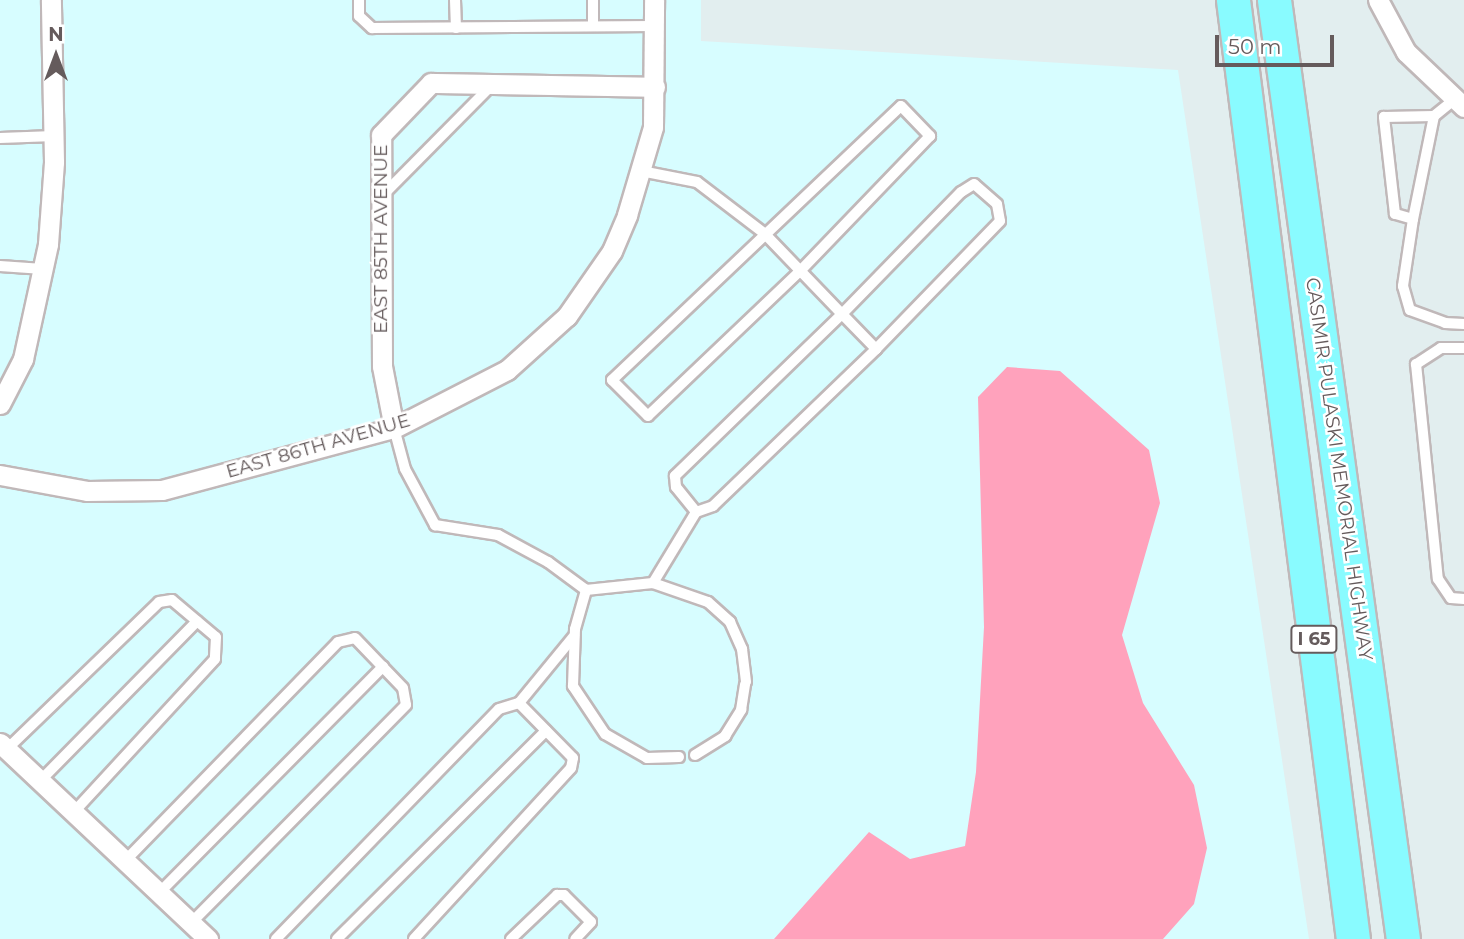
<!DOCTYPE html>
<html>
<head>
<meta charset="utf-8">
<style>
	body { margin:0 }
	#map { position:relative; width:1464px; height:939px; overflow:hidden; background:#e2eeef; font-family:Montserrat,sans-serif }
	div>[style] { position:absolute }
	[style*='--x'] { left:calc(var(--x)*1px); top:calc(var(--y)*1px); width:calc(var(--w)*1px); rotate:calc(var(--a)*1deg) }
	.commercial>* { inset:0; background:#d7fdff }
	.water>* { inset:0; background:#ffa2bc }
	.roads { filter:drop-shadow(2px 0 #c0b8b9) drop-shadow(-2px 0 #c0b8b9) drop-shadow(0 2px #c0b8b9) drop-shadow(0 -2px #c0b8b9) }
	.lane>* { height:10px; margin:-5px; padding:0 5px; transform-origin:5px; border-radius:5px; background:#fff }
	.street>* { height:19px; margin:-9.5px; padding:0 9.5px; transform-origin:9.5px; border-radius:9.5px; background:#fff }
	.highway>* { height:33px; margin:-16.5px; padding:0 16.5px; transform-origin:16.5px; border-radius:16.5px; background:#89fbff }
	span { translate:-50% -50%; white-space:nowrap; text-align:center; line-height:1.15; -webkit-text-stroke:5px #fff; paint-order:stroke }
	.shield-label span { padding:2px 5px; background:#fff; border:2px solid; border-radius:5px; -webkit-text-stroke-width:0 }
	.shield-label { font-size:18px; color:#655b5c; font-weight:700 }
	.street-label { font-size:19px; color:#655b5c }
	.north { position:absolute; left:21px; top:21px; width:70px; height:70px; -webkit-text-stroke:5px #fff; paint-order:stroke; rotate:0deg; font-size:19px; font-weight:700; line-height:28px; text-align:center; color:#655b5c }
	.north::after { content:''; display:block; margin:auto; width:24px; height:32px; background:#655b5c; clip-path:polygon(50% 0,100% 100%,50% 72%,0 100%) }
	.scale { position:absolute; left:1215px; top:35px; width:119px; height:32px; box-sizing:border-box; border:4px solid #655b5c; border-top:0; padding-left:9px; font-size:21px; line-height:24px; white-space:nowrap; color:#655b5c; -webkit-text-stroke:5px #fff; paint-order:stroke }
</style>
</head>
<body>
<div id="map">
	<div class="commercial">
		<i style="clip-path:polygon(0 0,701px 0,701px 41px,1178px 70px,1309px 939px,0 939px)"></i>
	</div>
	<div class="water">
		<i style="clip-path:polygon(1007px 367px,1060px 371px,1149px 450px,1160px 503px,1122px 635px,1143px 703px,1194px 785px,1207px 848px,1194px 904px,1163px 939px,774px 939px,869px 832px,910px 859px,965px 846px,976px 772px,984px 627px,978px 397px)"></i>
	</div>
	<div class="roads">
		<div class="lane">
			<i style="--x:359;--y:0;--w:16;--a:90"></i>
			<i style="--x:359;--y:16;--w:18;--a:43"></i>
			<i style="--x:372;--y:28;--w:282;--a:-0.4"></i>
			<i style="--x:455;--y:0;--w:28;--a:88"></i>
			<i style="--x:593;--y:0;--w:26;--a:90"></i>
			<i style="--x:901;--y:106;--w:42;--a:46"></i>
			<i style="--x:930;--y:136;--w:187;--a:133.9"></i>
			<i style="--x:800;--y:271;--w:210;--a:136.4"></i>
			<i style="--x:648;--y:416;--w:51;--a:-135"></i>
			<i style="--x:612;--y:380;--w:398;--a:-43.5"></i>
			<i style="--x:1434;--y:116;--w:105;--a:101.5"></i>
			<i style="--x:1413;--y:219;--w:19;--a:-164"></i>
			<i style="--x:1395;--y:214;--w:98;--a:-96.5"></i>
			<i style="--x:1384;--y:117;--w:50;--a:-1.1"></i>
			<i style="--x:1434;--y:116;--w:26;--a:-39"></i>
			<i style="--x:0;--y:138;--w:54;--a:-2.1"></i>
			<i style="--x:641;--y:171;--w:57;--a:11.1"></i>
			<i style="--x:697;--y:182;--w:84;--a:37.3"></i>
			<i style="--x:764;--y:233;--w:112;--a:46.1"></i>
			<i style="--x:842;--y:314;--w:49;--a:45.8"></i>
			<i style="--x:876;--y:349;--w:178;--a:-45.9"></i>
			<i style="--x:1000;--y:221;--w:17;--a:-100"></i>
			<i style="--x:997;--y:204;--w:30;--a:-139"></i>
			<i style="--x:974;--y:184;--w:15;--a:148"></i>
			<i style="--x:961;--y:192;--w:170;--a:134.3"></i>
			<i style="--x:842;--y:314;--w:233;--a:135.9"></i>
			<i style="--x:675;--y:476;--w:11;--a:85"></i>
			<i style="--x:676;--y:487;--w:32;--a:51"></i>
			<i style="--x:696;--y:512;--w:18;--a:-19"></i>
			<i style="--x:713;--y:506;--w:226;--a:-43.9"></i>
			<i style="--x:383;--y:195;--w:153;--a:-45.3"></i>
			<i style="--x:1413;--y:219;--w:68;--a:98.5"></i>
			<i style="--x:1403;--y:286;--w:25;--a:74"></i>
			<i style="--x:1410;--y:310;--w:37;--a:20"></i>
			<i style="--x:1445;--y:323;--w:19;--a:3"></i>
			<i style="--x:0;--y:266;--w:43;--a:4"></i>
			<i style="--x:1464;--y:348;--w:23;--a:180"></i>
			<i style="--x:1441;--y:348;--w:30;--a:147"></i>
			<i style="--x:1416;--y:364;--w:216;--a:84.2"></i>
			<i style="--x:1438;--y:579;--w:23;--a:56"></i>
			<i style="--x:1451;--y:598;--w:13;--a:4"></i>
			<i style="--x:394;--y:428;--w:42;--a:75"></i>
			<i style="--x:405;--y:469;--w:64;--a:61.8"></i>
			<i style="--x:435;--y:525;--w:64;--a:9"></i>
			<i style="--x:498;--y:535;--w:57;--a:28.4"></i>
			<i style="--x:548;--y:562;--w:47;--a:36.4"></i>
			<i style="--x:653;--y:583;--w:83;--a:-58.8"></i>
			<i style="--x:519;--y:703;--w:87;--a:-50.6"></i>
			<i style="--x:7;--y:749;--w:211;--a:-44"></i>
			<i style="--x:159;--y:602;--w:13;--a:-9"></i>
			<i style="--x:172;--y:600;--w:57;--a:40.1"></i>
			<i style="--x:216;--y:637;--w:22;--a:93"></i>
			<i style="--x:215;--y:659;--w:209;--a:132.7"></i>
			<i style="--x:695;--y:755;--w:36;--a:-32"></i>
			<i style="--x:725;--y:736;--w:31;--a:-58"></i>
			<i style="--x:741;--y:710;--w:26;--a:-81"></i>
			<i style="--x:679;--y:757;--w:32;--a:178"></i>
			<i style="--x:647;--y:758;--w:48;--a:-150.3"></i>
			<i style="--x:605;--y:734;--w:58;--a:-123.7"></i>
			<i style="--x:573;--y:686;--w:57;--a:-88"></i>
			<i style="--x:575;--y:629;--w:41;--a:-74.2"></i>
			<i style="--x:586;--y:590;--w:67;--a:-6"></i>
			<i style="--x:653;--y:583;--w:58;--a:19.1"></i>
			<i style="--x:708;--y:602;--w:30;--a:42"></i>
			<i style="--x:730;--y:622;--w:30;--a:66"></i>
			<i style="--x:742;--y:649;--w:33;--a:83"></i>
			<i style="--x:40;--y:781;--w:224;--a:-45.5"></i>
			<i style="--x:124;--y:862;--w:307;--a:-45.8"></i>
			<i style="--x:338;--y:642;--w:17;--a:-13"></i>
			<i style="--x:355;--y:638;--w:69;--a:46.2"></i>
			<i style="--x:403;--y:688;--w:17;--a:80"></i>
			<i style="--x:406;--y:705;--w:308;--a:134.6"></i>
			<i style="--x:158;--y:894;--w:320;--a:-45.3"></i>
			<i style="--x:276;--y:939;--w:320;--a:-45.9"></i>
			<i style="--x:499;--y:709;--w:21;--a:-17"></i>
			<i style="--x:519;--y:703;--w:77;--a:45.5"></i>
			<i style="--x:573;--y:758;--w:10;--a:101"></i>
			<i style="--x:571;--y:768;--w:232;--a:132.6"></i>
			<i style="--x:337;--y:939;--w:295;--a:-44.9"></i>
			<i style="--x:511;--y:939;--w:64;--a:-43.7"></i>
			<i style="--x:557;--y:895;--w:7;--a:0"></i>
			<i style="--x:564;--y:895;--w:38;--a:45"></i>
			<i style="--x:591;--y:922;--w:23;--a:133"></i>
		</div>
		<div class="street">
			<i style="--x:1378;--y:0;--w:59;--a:61.7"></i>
			<i style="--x:1406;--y:52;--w:80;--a:43.5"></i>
			<i style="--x:0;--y:404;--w:51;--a:-62.9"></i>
			<i style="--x:23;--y:359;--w:118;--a:-77.7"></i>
			<i style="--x:48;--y:244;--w:82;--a:-85.8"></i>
			<i style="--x:54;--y:162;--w:162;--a:-91.1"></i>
			<i style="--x:394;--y:428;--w:63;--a:-101"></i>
			<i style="--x:382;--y:366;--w:231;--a:-90.2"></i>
			<i style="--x:381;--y:135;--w:72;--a:-46.1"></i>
			<i style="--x:431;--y:83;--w:224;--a:1"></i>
			<i style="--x:0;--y:475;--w:88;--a:10.4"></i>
			<i style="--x:87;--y:491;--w:75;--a:-0.8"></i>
			<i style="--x:162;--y:490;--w:240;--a:-15"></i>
			<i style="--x:394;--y:428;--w:127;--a:-27.2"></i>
			<i style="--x:507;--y:370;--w:81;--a:-42"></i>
			<i style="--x:567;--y:316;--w:79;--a:-55.3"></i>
			<i style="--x:612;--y:251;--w:39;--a:-67"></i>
			<i style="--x:627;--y:215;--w:92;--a:-73.5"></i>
			<i style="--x:653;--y:127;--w:127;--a:-89.5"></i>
			<i style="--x:0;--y:743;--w:286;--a:43.3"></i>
		</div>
		<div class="highway">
			<i style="--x:1233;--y:0;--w:947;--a:82.72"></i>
			<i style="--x:1274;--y:0;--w:948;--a:82.18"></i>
		</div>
	</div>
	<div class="shield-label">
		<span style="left:1314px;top:639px">I 65</span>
	</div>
	<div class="street-label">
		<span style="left:381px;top:239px;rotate:-90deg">EAST 85TH AVENUE</span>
		<span style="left:318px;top:446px;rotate:-16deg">EAST 86TH AVENUE</span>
		<span style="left:1339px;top:469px;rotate:82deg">CASIMIR PULASKI MEMORIAL HIGHWAY</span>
	</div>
	<div class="north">N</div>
	<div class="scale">50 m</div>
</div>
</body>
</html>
